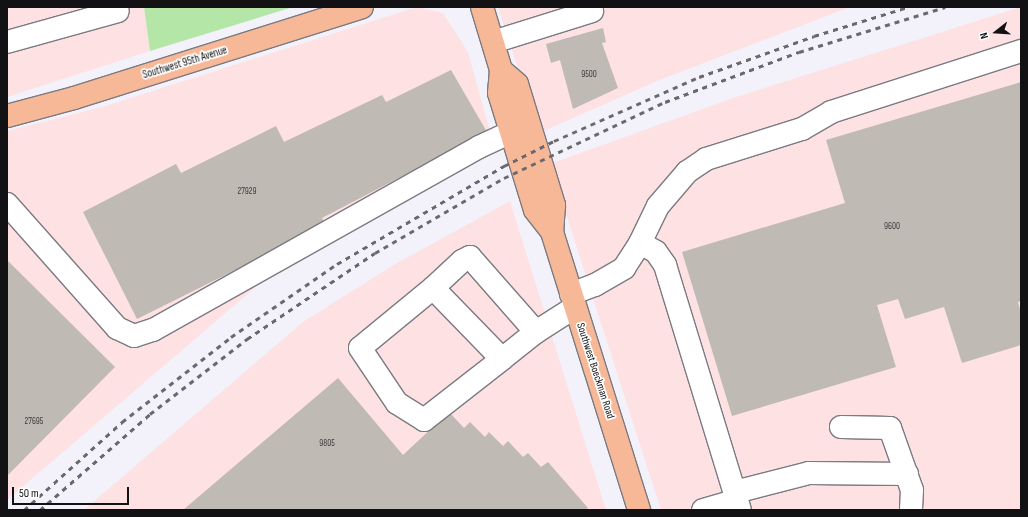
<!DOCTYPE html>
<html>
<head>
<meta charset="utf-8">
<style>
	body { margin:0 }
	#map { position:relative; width:1028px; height:517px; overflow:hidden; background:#f3f2fa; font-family:"Sofia Sans Condensed",sans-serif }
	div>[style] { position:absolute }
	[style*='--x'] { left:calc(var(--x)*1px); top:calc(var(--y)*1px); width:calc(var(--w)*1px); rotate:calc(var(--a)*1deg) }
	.industrial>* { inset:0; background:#fde1e3 }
	.green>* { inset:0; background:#b4e7a7 }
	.building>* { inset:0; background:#c0bab4 }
	.roads { filter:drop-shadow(1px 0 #7b7a81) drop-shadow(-1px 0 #7b7a81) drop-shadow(0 1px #7b7a81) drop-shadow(0 -1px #7b7a81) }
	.minor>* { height:22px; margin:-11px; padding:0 11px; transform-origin:11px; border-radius:11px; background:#fff }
	.major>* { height:22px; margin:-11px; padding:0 11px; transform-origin:11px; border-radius:11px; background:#f7b897 }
	.rail>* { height:3px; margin-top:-1.5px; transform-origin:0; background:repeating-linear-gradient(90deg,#69686d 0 5px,transparent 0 10px) }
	span { translate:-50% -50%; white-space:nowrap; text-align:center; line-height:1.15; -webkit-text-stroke:3.5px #fff; paint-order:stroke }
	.number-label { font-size:9px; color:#3e3b3c }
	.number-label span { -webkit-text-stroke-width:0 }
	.street-label { font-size:11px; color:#121114 }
	.frame { position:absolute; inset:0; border:8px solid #121114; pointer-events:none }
	.north { position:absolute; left:976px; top:12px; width:40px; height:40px; -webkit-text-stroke:3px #fff; paint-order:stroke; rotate:253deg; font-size:11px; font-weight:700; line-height:16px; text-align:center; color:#121114 }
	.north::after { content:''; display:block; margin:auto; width:14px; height:18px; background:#121114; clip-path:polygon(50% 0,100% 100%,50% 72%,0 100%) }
	.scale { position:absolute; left:12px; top:487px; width:117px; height:18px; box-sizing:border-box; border:2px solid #121114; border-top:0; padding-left:5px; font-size:12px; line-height:14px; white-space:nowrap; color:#121114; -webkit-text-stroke:3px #fff; paint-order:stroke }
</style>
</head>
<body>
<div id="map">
	<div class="industrial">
		<i style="clip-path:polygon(7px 7px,144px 7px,150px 51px,7px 97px)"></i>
		<i style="clip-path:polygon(417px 7px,443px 13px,468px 52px,495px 150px,257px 286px,7px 500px,7px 131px,102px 107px)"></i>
		<i style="clip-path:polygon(498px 7px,850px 7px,657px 81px,539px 133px)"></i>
		<i style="clip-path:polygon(1021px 7px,1021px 510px,661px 510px,550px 164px,733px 98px)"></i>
		<i style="clip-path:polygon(510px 201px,606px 510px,84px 510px,303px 322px,392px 266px)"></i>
	</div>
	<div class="green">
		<i style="clip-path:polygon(144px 7px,293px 7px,150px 51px)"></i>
	</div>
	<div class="building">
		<i style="clip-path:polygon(603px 28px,606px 42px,602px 43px,618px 88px,573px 109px,560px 60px,551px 63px,546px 44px)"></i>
		<i style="clip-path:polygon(451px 70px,487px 132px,322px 218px,326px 225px,137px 319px,83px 212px,176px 164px,181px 173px,276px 126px,284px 142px,382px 95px,386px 102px)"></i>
		<i style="clip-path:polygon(1021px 82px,1021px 301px,1018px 302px,1021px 313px,1021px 345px,962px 363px,944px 307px,905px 319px,898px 299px,877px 305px,896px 367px,732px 416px,682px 252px,845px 203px,826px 140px)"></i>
		<i style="clip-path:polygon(7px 260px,115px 367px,7px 476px)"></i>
		<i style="clip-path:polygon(338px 378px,403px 455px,449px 412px,464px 428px,470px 422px,485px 437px,489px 432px,503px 446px,508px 441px,523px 457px,528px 453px,541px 467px,548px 462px,588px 508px,585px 510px,183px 510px)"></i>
	</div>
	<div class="roads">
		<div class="minor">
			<i style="--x:7;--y:42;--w:115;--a:-15.6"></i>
			<i style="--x:493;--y:42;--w:104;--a:-17.4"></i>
			<i style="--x:7;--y:204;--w:166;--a:48.4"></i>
			<i style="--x:117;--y:328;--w:19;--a:25"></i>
			<i style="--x:134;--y:336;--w:20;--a:-18"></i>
			<i style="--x:153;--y:330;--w:374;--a:-29.3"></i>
			<i style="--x:479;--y:147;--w:35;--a:-25"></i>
			<i style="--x:640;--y:243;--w:18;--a:29"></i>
			<i style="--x:656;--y:252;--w:16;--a:55"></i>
			<i style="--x:665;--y:265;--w:256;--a:73"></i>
			<i style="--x:433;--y:288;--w:40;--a:-43"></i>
			<i style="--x:462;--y:261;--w:9;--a:-27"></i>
			<i style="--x:470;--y:257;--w:100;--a:48.7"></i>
			<i style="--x:571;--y:294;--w:26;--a:-21"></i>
			<i style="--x:595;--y:285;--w:34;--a:-30"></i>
			<i style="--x:624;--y:268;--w:30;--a:-57"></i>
			<i style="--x:640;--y:243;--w:41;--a:-64.1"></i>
			<i style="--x:658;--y:206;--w:45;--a:-49.5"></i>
			<i style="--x:687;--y:172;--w:23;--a:-34"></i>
			<i style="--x:706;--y:159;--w:101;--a:-17.4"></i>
			<i style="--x:802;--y:129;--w:34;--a:-30"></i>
			<i style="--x:831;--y:112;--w:200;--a:-17.8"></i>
			<i style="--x:502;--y:359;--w:99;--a:-134.2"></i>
			<i style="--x:433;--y:288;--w:94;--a:140.6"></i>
			<i style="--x:360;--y:348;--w:66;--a:56.1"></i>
			<i style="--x:397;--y:403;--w:32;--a:32"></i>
			<i style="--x:424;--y:420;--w:99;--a:-38"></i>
			<i style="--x:502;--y:359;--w:43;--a:-38.5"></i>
			<i style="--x:536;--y:332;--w:46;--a:-32.7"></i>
			<i style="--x:841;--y:427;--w:49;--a:1.2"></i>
			<i style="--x:890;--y:428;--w:66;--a:70.5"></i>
			<i style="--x:912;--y:490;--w:20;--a:93"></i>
			<i style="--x:735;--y:492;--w:76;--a:-14.4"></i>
			<i style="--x:809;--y:473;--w:98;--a:0.6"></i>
			<i style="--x:703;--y:510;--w:35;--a:-16"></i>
		</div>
		<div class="major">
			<i style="--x:482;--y:7;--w:66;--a:73.2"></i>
			<i style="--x:501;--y:70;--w:23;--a:95"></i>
			<i style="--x:499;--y:93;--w:122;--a:72.9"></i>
			<i style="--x:535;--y:210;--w:28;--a:52"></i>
			<i style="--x:552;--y:232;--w:291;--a:72.6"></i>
			<i style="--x:501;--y:70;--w:21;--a:41"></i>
			<i style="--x:517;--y:84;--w:127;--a:73"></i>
			<i style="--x:554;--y:205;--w:27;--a:94"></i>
			<i style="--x:7;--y:116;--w:69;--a:-15"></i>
			<i style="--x:74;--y:98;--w:302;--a:-17.5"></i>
		</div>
	</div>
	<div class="rail">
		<i style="--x:24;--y:510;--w:132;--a:-41.9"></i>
		<i style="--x:122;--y:422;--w:138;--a:-37.9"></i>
		<i style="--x:231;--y:337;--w:129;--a:-34.6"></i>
		<i style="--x:337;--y:264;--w:194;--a:-30.4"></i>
		<i style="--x:504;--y:166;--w:56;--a:-26.6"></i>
		<i style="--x:554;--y:141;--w:158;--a:-23.8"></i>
		<i style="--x:699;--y:77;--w:122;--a:-19.6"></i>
		<i style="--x:814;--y:36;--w:98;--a:-17.1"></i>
		<i style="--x:40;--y:510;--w:146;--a:-41.1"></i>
		<i style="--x:150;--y:414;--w:123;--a:-37.7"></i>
		<i style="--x:247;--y:339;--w:154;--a:-33.9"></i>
		<i style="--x:375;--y:253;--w:149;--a:-30.2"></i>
		<i style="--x:504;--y:178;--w:178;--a:-25.3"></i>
		<i style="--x:665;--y:102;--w:143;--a:-20.5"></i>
		<i style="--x:799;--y:52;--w:153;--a:-17.1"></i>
	</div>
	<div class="number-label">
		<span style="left:589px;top:75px">9500</span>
		<span style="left:247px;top:192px">27929</span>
		<span style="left:892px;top:227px">9600</span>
		<span style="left:34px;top:422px">27695</span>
		<span style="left:327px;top:444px">9805</span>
	</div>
	<div class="street-label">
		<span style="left:185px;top:63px;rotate:-17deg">Southwest 95th Avenue</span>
		<span style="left:595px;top:371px;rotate:72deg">Southwest Boeckman Road</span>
	</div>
	<div class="frame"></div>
	<div class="north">N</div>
	<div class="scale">50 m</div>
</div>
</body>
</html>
